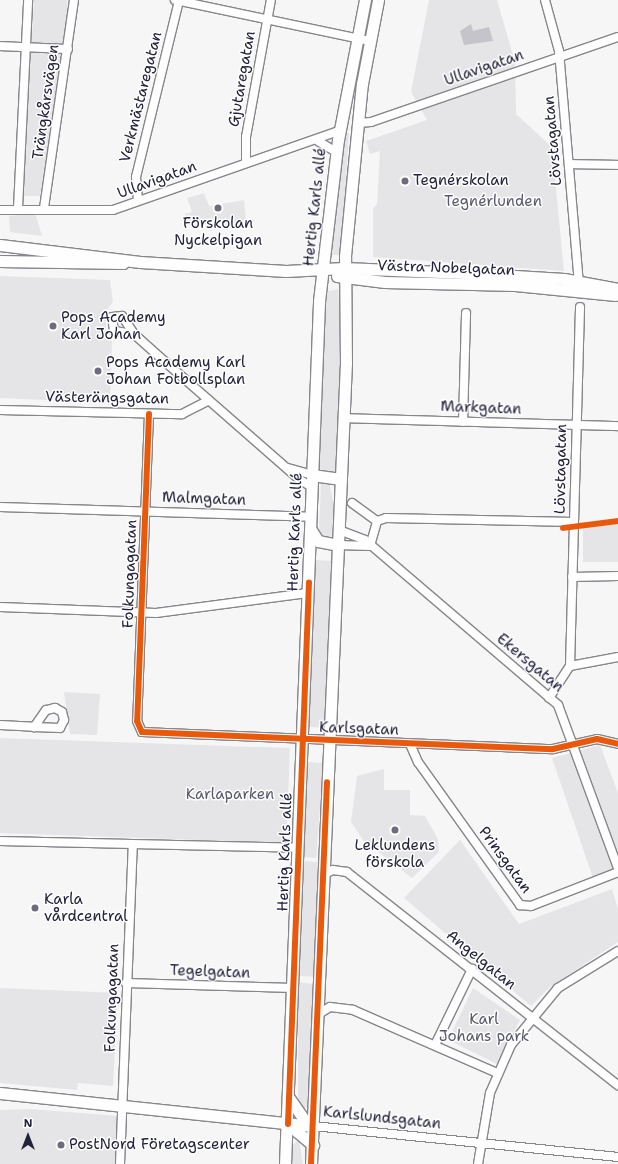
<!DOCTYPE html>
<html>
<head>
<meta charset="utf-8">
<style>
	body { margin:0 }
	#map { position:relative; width:618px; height:1164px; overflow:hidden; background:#f6f6f7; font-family:"Shantell Sans",sans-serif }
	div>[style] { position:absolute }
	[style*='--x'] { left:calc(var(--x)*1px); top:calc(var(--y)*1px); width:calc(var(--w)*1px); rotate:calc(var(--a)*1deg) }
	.built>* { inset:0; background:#e5e5e8; transform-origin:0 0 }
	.water>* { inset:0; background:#c4c4ca }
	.roads { filter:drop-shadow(1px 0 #86868b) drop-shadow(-1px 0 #86868b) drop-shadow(0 1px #86868b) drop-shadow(0 -1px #86868b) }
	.street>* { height:8px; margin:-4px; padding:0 4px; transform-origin:4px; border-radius:4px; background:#fefefe }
	.secondary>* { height:11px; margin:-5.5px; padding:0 5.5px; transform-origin:5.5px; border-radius:5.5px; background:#fefefe }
	.cycleway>* { height:6px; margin:-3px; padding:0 3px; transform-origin:3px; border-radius:3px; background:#e8590c }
	.dots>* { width:11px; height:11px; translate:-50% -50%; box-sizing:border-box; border:2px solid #fff; border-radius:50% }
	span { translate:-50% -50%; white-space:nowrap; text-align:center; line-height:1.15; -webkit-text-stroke:3px #fff; paint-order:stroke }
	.street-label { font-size:15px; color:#22223b }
	.poi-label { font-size:15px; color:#22223b }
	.left { translate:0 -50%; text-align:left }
	.park-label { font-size:15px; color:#58586b }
	.north { position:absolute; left:8px; top:1116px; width:40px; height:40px; -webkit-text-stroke:3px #fff; paint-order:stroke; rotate:0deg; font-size:11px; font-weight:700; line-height:16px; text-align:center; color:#22223b }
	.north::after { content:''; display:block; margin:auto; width:14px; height:18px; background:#22223b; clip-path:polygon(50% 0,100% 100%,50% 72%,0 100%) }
</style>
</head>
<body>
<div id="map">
	<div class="built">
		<i style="clip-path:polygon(34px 0,67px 0,67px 28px,40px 196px,23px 196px)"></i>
		<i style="clip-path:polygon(429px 0,497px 0,515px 62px,516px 114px,552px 147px,564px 271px,373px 257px,373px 209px,377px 204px,380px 151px,370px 154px,366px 141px,427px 120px,411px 92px)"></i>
		<i style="clip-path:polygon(349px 133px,341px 255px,332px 255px,343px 134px)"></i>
		<i style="clip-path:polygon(204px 193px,209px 206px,244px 200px,246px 221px,240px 227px,211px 223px,189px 225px,185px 214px,192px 212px,187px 198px)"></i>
		<i style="clip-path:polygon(31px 214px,36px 216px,42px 236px,10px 232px,9px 216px)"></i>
		<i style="clip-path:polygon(0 276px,110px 280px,113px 302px,106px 311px,106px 340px,112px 341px,110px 403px,0 398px)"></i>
		<i style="clip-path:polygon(338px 289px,341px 345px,337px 474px,317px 468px,324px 292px)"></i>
		<i style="clip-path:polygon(329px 481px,334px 506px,331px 540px,319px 532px,321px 482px)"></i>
		<i style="left:618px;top:524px;width:38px;height:35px;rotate:90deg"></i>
		<i style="left:316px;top:560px;width:17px;height:167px;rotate:3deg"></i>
		<i style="clip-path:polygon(64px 692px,100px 694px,97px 735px,70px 734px)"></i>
		<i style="left:0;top:738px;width:290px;height:95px;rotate:2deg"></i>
		<i style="clip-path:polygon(600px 745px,618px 793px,618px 868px,593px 878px,552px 758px)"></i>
		<i style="left:307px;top:762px;width:16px;height:95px;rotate:4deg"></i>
		<i style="clip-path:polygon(384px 769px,384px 790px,410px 790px,410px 815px,425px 816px,438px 839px,439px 852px,412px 878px,363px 840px,351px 822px,357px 776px)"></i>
		<i style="clip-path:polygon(460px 840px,519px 924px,612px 889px,618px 909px,618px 942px,550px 987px,531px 1006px,404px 898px)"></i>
		<i style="left:302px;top:861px;width:17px;height:115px;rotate:3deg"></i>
		<i style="clip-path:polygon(298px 982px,314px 984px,310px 1107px,302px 1108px,298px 1097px)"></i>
		<i style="clip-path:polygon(0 988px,118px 993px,113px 1086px,78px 1083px,77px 1090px,0 1083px)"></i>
		<i style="clip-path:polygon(473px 988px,520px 1020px,497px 1064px,448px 1040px)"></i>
		<i style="clip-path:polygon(30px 1109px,119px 1116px,118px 1164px,0 1164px,0 1110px)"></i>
		<i style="clip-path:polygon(299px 1140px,303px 1164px,290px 1164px,291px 1146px)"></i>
	</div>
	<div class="water">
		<i style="clip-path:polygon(471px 24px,473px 31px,489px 27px,493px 41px,464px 45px,460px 31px)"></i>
	</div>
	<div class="roads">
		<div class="street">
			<i style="--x:175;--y:0;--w:198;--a:11.9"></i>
			<i style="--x:545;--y:0;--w:53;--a:74.6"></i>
			<i style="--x:559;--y:51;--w:232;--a:85.1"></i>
			<i style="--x:0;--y:46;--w:68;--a:2.5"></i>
			<i style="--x:358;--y:123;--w:13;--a:-4"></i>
			<i style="--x:371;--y:122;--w:261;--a:-19"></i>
			<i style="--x:318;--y:141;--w:21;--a:31"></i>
			<i style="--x:246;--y:163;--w:26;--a:-90"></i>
			<i style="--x:246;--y:137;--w:139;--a:-79.7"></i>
			<i style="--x:569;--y:164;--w:49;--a:1.2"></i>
			<i style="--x:138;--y:200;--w:23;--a:-95"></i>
			<i style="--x:136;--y:177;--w:182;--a:-76.3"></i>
			<i style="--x:18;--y:208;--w:208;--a:-87.2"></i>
			<i style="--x:44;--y:208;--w:210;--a:-81.8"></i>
			<i style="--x:0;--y:210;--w:113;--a:0"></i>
			<i style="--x:113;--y:210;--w:239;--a:-19.3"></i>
			<i style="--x:134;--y:334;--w:20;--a:-171"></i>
			<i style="--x:114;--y:331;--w:14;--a:-98"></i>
			<i style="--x:112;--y:317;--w:10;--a:-6"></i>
			<i style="--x:122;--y:316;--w:22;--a:56"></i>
			<i style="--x:134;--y:334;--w:39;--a:42"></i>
			<i style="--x:163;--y:360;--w:182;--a:41.2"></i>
			<i style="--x:300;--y:480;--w:14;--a:30"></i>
			<i style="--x:0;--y:410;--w:182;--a:1.3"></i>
			<i style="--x:182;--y:414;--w:30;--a:-27"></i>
			<i style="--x:149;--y:414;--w:307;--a:92.2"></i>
			<i style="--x:137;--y:721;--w:12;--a:66"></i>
			<i style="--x:142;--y:732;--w:411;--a:2.4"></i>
			<i style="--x:553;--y:749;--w:45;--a:-12.8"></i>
			<i style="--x:597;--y:739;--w:22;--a:13"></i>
			<i style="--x:343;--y:418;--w:275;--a:1.7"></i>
			<i style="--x:463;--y:422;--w:109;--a:-88.4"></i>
			<i style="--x:288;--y:468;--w:25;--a:16"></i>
			<i style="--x:352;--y:503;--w:31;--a:36"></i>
			<i style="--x:0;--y:507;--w:311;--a:1.8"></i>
			<i style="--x:339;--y:530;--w:28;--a:21"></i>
			<i style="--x:365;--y:540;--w:254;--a:40.5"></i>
			<i style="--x:558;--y:705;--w:174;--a:69.8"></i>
			<i style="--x:338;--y:545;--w:32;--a:2"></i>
			<i style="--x:370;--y:546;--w:26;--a:-74"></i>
			<i style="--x:377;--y:521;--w:9;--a:-18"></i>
			<i style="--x:386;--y:518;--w:188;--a:1.2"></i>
			<i style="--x:572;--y:577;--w:46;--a:-1.2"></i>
			<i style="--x:0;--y:607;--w:156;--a:2.2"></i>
			<i style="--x:156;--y:613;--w:153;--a:-7.5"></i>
			<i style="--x:570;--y:666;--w:49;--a:-10.6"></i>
			<i style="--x:549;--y:698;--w:38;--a:-57"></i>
			<i style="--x:570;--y:666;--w:359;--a:-88.4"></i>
			<i style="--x:0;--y:725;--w:34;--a:3"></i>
			<i style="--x:34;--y:727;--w:26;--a:2"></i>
			<i style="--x:60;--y:728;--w:9;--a:-63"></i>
			<i style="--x:64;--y:720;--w:8;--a:-104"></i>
			<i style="--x:62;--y:712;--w:8;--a:-150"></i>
			<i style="--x:55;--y:708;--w:9;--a:167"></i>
			<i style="--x:46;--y:710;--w:21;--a:125"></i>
			<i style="--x:410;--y:744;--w:20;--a:66"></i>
			<i style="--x:418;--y:762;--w:176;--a:54.5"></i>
			<i style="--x:520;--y:905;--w:11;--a:5"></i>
			<i style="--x:531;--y:906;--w:93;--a:-21.3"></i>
			<i style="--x:0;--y:841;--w:298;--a:1.3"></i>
			<i style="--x:323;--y:875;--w:11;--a:-27"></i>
			<i style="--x:333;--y:870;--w:14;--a:8"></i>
			<i style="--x:347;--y:872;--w:345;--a:38.2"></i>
			<i style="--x:126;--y:983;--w:167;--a:1.7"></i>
			<i style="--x:317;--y:1015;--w:15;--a:-32"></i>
			<i style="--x:330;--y:1007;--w:23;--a:7"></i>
			<i style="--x:353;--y:1010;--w:157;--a:23.6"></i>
			<i style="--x:435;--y:1045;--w:85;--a:-64"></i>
			<i style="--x:313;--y:1126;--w:307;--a:5.8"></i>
			<i style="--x:120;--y:1164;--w:318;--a:-87.7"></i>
			<i style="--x:478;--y:1164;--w:72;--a:-80.4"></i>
			<i style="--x:490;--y:1093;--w:52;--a:-66.4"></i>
			<i style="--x:511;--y:1045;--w:74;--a:-50.5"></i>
			<i style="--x:558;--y:988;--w:70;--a:-31.7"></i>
		</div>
		<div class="secondary">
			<i style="--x:0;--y:245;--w:141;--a:6.9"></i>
			<i style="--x:140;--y:262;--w:146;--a:3.5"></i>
			<i style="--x:286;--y:271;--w:58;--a:-3"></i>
			<i style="--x:344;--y:268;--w:121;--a:2.4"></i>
			<i style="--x:465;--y:273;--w:99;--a:3.5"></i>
			<i style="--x:564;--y:279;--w:55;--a:10.5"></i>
			<i style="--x:0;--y:261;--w:123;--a:0.9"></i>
			<i style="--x:337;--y:276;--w:48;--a:7.1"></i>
			<i style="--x:385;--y:282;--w:130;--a:1.3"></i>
			<i style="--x:515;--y:285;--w:101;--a:5.7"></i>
			<i style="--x:312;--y:475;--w:29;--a:8"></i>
			<i style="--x:311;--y:530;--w:13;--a:58"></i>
			<i style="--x:318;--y:541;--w:20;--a:11"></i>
			<i style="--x:0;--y:1093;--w:315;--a:6"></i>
			<i style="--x:289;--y:1098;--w:28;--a:55"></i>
			<i style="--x:305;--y:1121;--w:9;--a:32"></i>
			<i style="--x:288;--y:1124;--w:33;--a:40"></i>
			<i style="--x:285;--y:1164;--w:864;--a:-87.74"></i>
			<i style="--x:319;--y:301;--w:162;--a:-83.3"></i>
			<i style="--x:338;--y:140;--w:143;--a:-79.1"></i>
			<i style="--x:311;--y:1164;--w:802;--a:-87.5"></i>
			<i style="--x:346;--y:363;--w:107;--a:-90.5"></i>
			<i style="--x:345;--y:256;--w:173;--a:-84.4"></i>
			<i style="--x:362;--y:84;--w:86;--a:-79.2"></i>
		</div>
	</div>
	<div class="cycleway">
		<i style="--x:149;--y:414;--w:307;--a:92.2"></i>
		<i style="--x:137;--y:721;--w:12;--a:66"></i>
		<i style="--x:142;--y:732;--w:411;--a:2.4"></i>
		<i style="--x:553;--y:749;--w:45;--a:-12.8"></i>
		<i style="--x:597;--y:739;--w:22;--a:13"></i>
		<i style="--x:563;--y:528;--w:55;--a:-7.3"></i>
		<i style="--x:288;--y:1124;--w:542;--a:-87.78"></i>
		<i style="--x:311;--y:1164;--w:382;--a:-87.6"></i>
	</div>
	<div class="dots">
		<i style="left:405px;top:181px;background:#6c6c7d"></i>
		<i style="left:218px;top:208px;background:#6c6c7d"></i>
		<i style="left:53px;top:326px;background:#6c6c7d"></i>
		<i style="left:98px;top:371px;background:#6c6c7d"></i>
		<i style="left:395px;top:830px;background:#6c6c7d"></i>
		<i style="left:35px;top:908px;background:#6c6c7d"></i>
		<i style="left:61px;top:1145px;background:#6c6c7d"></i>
	</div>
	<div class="street-label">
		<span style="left:484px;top:68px;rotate:-19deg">Ullavigatan</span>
		<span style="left:242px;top:79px;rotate:-80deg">Gjutaregatan</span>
		<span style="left:141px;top:97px;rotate:-76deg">Verkmästaregatan</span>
		<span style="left:46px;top:102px;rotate:-82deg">Trängkårsvägen</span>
		<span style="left:553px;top:141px;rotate:-95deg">Lövstagatan</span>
		<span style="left:157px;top:180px;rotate:-20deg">Ullavigatan</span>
		<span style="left:315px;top:207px;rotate:-84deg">Hertig Karls allé</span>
		<span style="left:446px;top:268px;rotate:2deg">Västra Nobelgatan</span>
		<span style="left:107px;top:398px;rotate:1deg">Västerängsgatan</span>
		<span style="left:481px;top:408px;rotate:2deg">Markgatan</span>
		<span style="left:561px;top:469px;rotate:-89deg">Lövstagatan</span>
		<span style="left:204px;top:499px;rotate:2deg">Malmgatan</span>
		<span style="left:295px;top:532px;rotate:-88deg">Hertig Karls allé</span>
		<span style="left:130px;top:574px;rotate:-88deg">Folkungagatan</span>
		<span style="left:530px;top:663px;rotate:40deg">Ekersgatan</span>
		<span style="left:359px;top:729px;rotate:2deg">Karlsgatan</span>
		<span style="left:285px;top:852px;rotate:-88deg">Hertig Karls allé</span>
		<span style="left:505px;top:860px;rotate:54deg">Prinsgatan</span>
		<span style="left:481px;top:960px;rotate:39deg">Angelgatan</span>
		<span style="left:210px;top:972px;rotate:2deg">Tegelgatan</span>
		<span style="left:112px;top:998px;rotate:-88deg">Folkungagatan</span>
		<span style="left:382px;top:1118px;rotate:6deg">Karlslundsgatan</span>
	</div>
	<div class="poi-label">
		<span class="left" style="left:413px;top:181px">Tegnérskolan</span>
		<span style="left:218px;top:232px">Förskolan<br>Nyckelpigan</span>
		<span class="left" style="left:61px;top:326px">Pops Academy<br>Karl Johan</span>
		<span class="left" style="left:106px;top:371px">Pops Academy Karl<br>Johan Fotbollsplan</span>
		<span style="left:395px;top:854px">Leklundens<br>förskola</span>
		<span class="left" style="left:44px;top:908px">Karla<br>vårdcentral</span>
		<span class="left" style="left:69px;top:1145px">PostNord Företagscenter</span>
	</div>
	<div class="park-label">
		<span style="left:493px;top:202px">Tegnérlunden</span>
		<span style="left:230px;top:795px">Karlaparken</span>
		<span style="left:484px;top:1028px">Karl<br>Johans park</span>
	</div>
	<div class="north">N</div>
</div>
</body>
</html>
